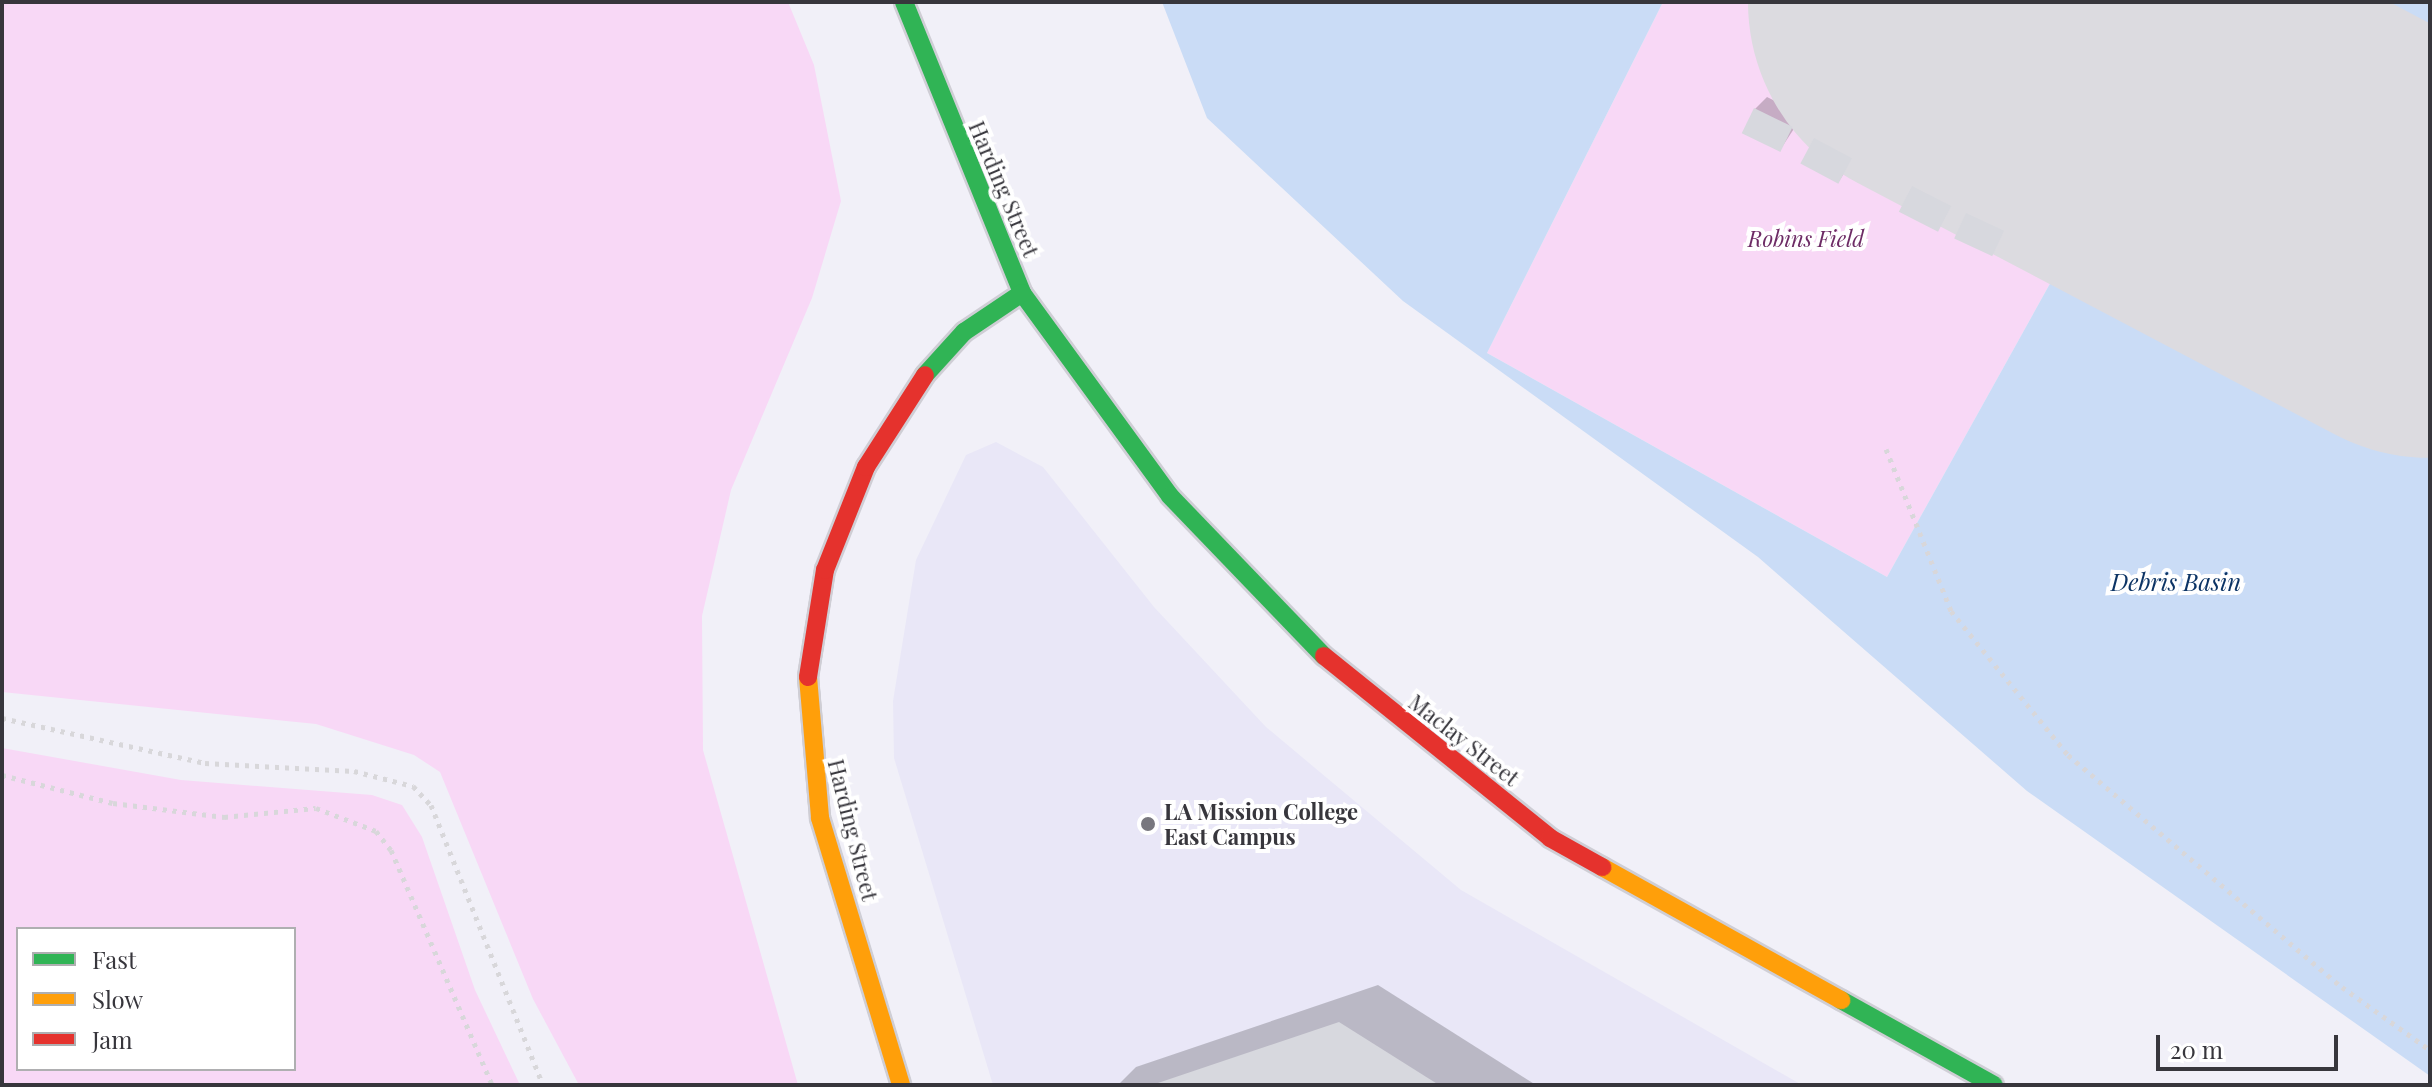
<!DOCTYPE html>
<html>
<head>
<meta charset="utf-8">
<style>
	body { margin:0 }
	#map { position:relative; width:2432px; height:1087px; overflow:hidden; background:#f1f0f8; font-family:"Playfair Display",serif }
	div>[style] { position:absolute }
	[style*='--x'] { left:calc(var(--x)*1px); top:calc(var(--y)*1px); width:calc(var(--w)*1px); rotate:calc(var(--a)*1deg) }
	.built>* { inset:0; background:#e9e7f7 }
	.green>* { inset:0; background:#f8d8f6 }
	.water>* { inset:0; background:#cadcf6 }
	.shadow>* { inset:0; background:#0003 }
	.runway>* { height:408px; margin:-204px; padding:0 204px; transform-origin:204px; border-radius:204px; background:#dcdbe0 }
	.building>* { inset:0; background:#d7d8de; transform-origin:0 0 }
	.path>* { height:5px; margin-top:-2.5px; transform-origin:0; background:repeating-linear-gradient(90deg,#d8d7da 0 4px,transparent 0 10px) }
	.roads { filter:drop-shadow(2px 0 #cfced5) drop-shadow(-2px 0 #cfced5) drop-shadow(0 2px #cfced5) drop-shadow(0 -2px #cfced5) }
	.fast>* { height:18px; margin:-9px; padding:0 9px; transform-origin:9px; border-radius:9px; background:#30b455 }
	.slow>* { height:18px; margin:-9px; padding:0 9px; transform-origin:9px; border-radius:9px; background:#ff9f0a }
	.jam>* { height:18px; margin:-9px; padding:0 9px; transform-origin:9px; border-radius:9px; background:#e5322d }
	.dots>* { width:22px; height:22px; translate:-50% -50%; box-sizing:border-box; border:4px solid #fff; border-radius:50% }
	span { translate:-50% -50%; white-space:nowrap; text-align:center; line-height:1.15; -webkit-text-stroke:8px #fff; paint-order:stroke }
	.street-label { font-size:22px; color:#37363c }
	.park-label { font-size:22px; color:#6d2b65; font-style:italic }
	.poi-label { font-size:22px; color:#37363c; font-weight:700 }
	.left { translate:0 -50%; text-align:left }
	.water-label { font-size:24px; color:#0c3465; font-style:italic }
	.frame { position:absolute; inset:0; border:4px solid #37363c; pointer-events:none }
	.legend { position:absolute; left:16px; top:927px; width:280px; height:144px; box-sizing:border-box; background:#fff; border:2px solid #afafb1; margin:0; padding:10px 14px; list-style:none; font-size:24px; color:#37363c }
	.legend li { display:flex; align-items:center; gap:16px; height:40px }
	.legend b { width:40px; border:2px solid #afafb1 }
	.scale { position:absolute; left:2156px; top:1035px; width:182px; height:36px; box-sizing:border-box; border:4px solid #37363c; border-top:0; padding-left:10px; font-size:24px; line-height:28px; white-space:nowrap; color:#37363c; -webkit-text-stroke:6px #fff; paint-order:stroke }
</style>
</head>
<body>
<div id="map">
	<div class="built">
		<i style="clip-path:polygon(996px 442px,1043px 467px,1154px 607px,1266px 727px,1461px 890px,1802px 1085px,993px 1085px,894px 758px,893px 701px,916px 560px,966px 455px)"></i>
	</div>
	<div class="green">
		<i style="clip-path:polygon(2px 2px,788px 2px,814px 65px,841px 201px,812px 298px,731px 490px,702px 616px,703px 750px,798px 1085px,579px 1085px,533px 999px,440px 772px,414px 755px,316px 724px,2px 692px)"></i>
		<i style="clip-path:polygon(1663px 2px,2364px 2px,2430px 37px,2430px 373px,2102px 190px,1887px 577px,1487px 353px)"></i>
		<i style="clip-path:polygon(evenodd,2px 748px,181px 780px,372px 795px,402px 805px,422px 837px,475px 990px,520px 1085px,2px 1085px,2px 748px,18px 929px,294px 929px,294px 1069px,18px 1069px,18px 929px)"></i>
	</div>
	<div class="water">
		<i style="clip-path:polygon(1162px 2px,1663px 2px,1487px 353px,1887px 577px,2102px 190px,2430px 373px,2430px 1076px,2027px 791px,1758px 557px,1403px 301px,1207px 118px)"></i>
		<i style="clip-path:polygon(2364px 2px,2430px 2px,2430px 37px)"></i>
	</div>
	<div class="shadow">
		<i style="clip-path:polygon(1767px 97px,1803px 115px,1780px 150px,1755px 109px)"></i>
		<i style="clip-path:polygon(1827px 128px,1862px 146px,1839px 181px,1815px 140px)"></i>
		<i style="clip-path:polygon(1926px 176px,1961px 194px,1938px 229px,1914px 188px)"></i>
		<i style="clip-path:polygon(1979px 202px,2015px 219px,1991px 255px,1967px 214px)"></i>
		<i style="clip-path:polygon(1378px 985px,1536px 1085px,1118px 1085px,1136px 1067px)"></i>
	</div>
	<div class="runway">
		<i style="--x:1952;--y:2;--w:540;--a:27.8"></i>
	</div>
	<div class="building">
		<i style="left:1754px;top:108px;width:43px;height:28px;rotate:26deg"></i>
		<i style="left:1814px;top:138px;width:43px;height:29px;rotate:28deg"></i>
		<i style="left:1912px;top:186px;width:44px;height:29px;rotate:27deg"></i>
		<i style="left:1966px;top:213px;width:42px;height:28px;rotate:25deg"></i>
		<i style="clip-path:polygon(1339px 1022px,1439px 1085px,1155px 1085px,1155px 1084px)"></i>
	</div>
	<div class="path">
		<i style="--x:1886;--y:449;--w:175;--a:68.1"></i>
		<i style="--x:1951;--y:611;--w:186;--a:50.9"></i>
		<i style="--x:2068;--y:755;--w:359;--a:40.3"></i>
		<i style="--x:2342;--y:987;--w:108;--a:35.6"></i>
		<i style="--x:2;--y:718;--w:208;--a:12.5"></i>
		<i style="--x:205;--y:763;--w:149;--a:3.1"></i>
		<i style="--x:354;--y:771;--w:61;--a:14.3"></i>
		<i style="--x:413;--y:786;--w:26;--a:47"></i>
		<i style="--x:431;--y:805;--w:302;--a:68.2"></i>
		<i style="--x:2;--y:775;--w:114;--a:14.2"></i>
		<i style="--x:113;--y:803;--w:112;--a:7.2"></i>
		<i style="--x:224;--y:817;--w:92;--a:-5.6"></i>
		<i style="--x:316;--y:808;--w:64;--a:21"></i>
		<i style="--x:376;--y:831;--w:24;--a:52"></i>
		<i style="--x:391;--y:850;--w:256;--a:66.7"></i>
	</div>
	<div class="roads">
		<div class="fast">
			<i style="--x:904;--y:2;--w:314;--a:67.9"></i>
			<i style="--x:1022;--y:293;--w:251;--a:53.9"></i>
			<i style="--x:1170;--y:496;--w:222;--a:46.1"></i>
			<i style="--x:925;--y:375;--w:58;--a:-47.8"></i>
			<i style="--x:964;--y:332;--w:70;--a:-33.9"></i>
			<i style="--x:1841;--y:1000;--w:175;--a:29.1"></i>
		</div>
		<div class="slow">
			<i style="--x:808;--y:677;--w:142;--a:85.1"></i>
			<i style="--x:820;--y:818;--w:279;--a:73.1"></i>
			<i style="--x:1602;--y:867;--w:274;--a:29.1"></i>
		</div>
		<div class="jam">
			<i style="--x:1324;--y:656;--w:290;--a:38.8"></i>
			<i style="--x:1550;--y:838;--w:60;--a:29.1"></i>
			<i style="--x:808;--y:677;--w:108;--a:-81"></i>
			<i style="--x:825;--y:570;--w:111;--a:-68.3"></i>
			<i style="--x:866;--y:467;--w:109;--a:-57.3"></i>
		</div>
	</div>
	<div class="dots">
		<i style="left:1148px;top:824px;background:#78777e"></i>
	</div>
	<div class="street-label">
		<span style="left:1004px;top:189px;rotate:67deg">Harding Street</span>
		<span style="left:1464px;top:740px;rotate:38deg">Maclay Street</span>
		<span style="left:853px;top:830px;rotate:76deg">Harding Street</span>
	</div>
	<div class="park-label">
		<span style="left:1806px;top:239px">Robins Field</span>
	</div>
	<div class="poi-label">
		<span class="left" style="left:1164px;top:824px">LA Mission College<br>East Campus</span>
	</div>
	<div class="water-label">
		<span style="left:2176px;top:582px">Debris Basin</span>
	</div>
	<div class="frame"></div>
	<ul class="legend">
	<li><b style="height:10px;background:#30b455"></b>Fast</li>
	<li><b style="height:10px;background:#ff9f0a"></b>Slow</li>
	<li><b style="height:10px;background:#e5322d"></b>Jam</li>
	</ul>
	<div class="scale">20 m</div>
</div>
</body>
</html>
